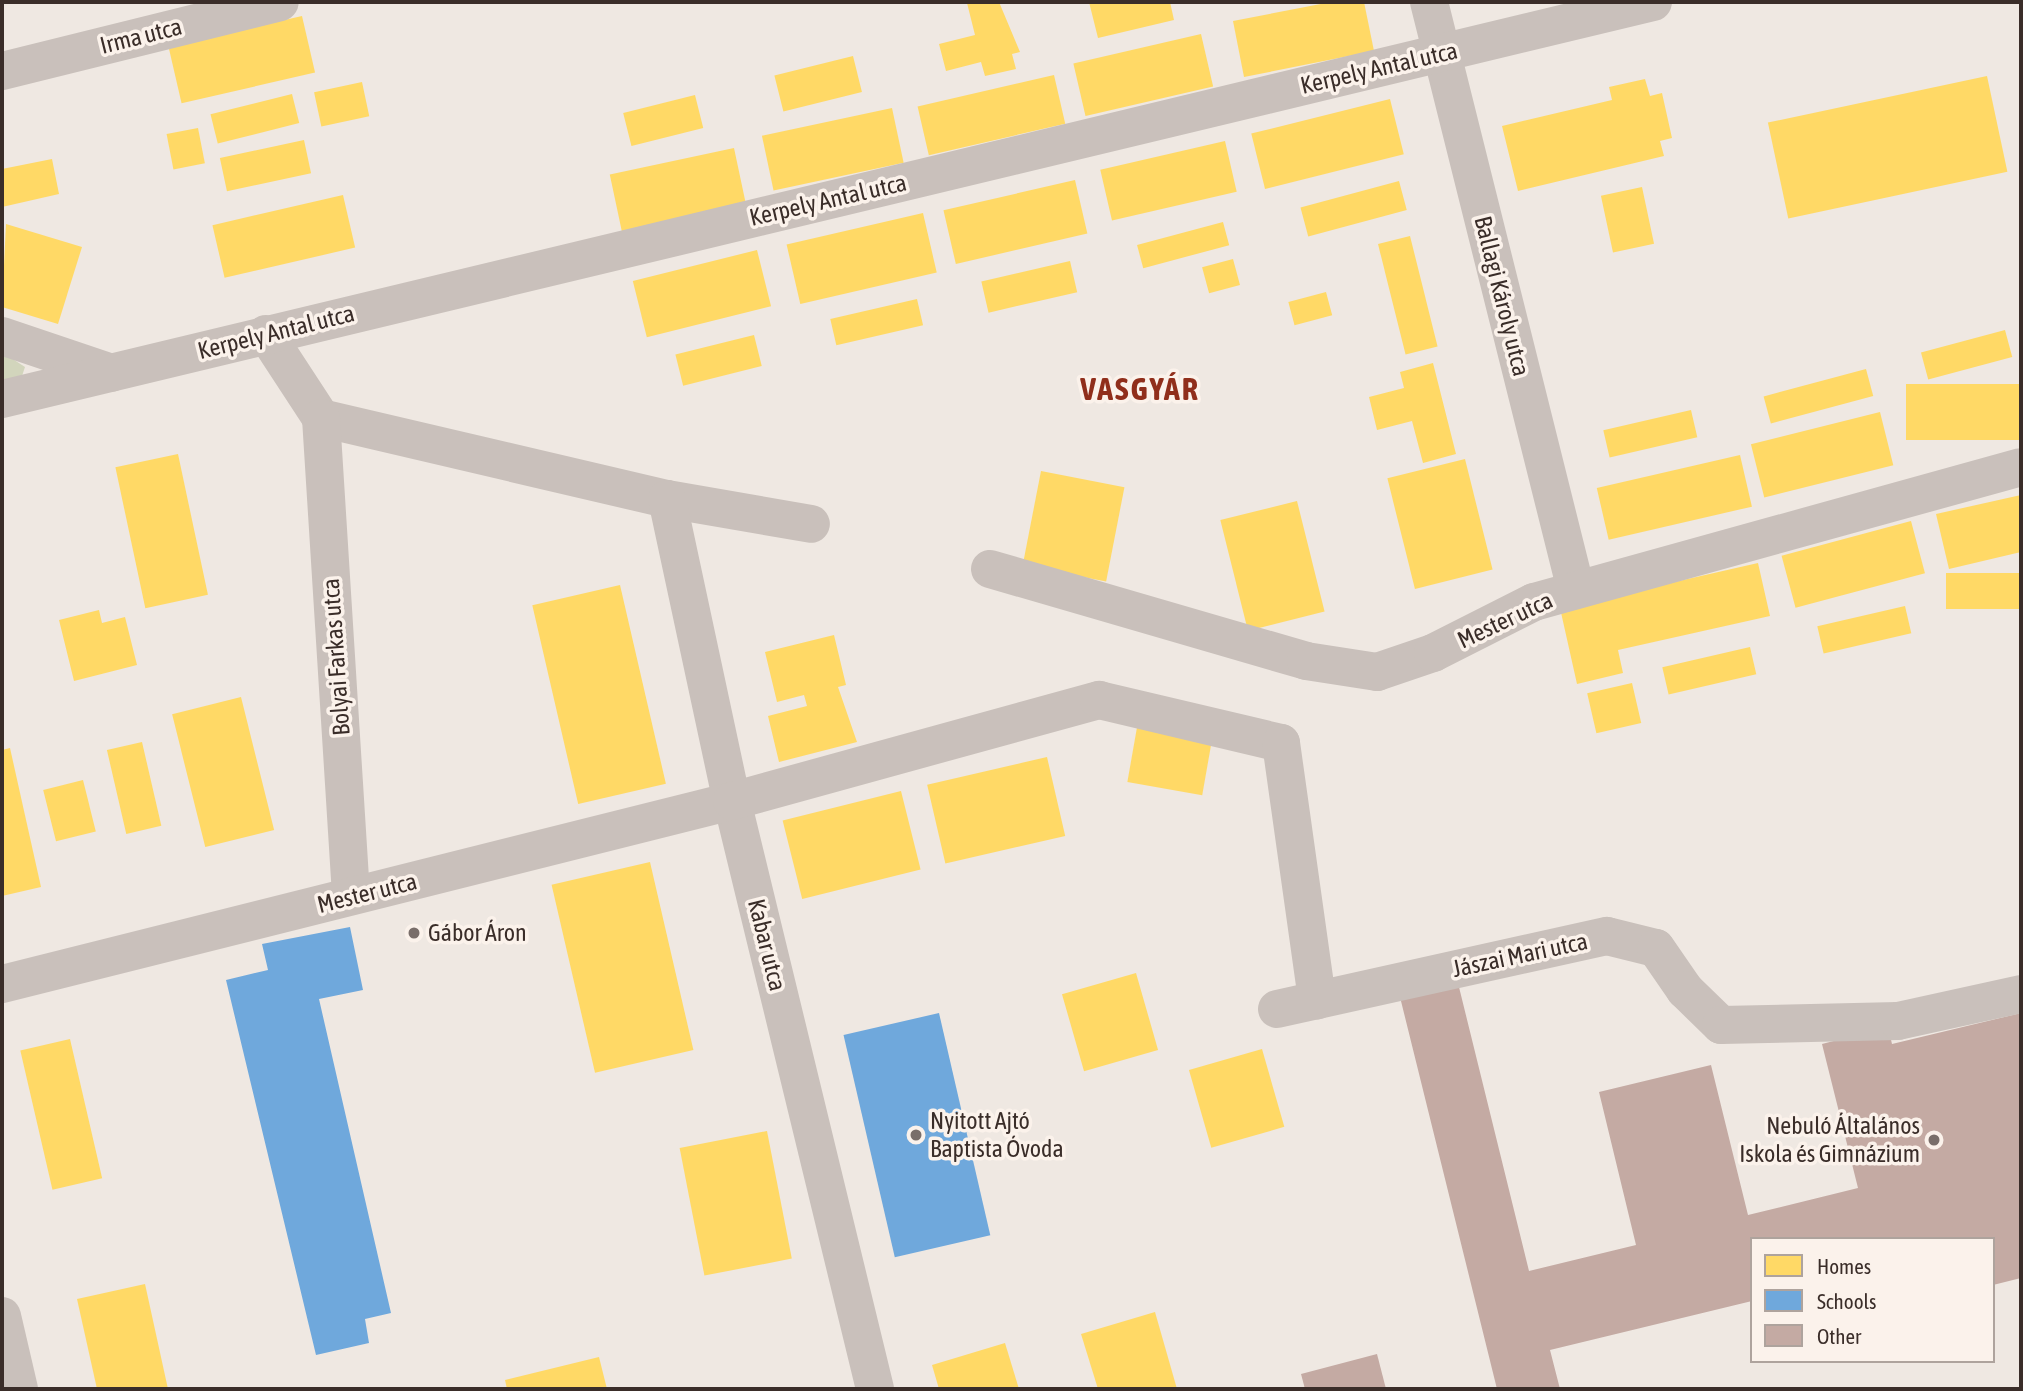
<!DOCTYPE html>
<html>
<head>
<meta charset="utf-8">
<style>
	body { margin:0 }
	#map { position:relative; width:2023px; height:1391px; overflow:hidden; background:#efe8e2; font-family:"Asap Condensed",sans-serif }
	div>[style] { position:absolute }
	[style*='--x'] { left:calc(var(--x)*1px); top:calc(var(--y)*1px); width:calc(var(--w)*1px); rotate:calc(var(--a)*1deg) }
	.green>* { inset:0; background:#d2d5bc }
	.homes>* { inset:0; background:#ffd966; transform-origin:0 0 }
	.schools>* { inset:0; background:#6fa8dc; transform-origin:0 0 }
	.building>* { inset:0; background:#c4aaa3 }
	.street>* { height:38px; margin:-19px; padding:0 19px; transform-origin:19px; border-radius:19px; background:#c9c0bb }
	.dots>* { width:19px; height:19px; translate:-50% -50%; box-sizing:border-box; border:4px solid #fbf2eb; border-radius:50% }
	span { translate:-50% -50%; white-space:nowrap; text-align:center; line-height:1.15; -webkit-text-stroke:7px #fbf2eb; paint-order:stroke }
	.street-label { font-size:24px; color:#3a2d29 }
	.poi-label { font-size:24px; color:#3a2d29 }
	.left { translate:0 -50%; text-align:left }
	.right { translate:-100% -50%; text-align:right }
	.district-label { font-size:32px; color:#902e1b; font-weight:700; letter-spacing:2px }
	.frame { position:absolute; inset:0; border:4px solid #3a2d29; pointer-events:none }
	.legend { position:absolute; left:1750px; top:1237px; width:245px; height:126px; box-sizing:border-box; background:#fbf2eb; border:2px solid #aea39d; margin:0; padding:9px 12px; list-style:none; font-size:21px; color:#3a2d29 }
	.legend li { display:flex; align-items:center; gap:14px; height:35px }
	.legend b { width:35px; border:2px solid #aea39d }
</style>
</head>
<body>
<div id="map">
	<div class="green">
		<i style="clip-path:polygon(2px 352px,25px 367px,21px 379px,2px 383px)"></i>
	</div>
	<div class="homes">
		<i style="clip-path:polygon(999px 2px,1020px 52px,1012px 54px,1016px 69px,985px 76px,981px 62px,946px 71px,939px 44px,975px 35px,967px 3px)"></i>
		<i style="clip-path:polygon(1089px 2px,1170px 2px,1174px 20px,1098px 38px)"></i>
		<i style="clip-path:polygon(1331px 2px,1364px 2px,1374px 51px,1244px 77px,1233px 21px)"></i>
		<i style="left:302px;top:16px;width:58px;height:137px;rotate:77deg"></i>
		<i style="left:1201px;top:34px;width:54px;height:131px;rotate:77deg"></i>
		<i style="left:853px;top:56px;width:37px;height:81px;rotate:76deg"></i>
		<i style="left:1054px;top:75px;width:50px;height:140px;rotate:77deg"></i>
		<i style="left:1987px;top:76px;width:98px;height:224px;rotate:78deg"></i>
		<i style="clip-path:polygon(1645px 79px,1650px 96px,1662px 93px,1672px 138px,1660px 141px,1664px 156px,1518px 191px,1502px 126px,1612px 100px,1609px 87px)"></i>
		<i style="left:362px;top:82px;width:35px;height:49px;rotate:78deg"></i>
		<i style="left:292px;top:94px;width:30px;height:84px;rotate:76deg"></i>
		<i style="left:695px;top:95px;width:34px;height:74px;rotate:76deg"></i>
		<i style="left:1390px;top:99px;width:57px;height:143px;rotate:76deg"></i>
		<i style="left:892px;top:108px;width:56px;height:133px;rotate:78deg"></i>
		<i style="left:198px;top:128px;width:36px;height:32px;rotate:79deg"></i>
		<i style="left:304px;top:140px;width:34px;height:86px;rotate:78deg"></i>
		<i style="left:1225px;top:141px;width:52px;height:128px;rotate:77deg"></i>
		<i style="left:734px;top:148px;width:58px;height:127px;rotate:78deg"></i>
		<i style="clip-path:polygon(52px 159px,59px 194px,2px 207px,2px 169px)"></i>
		<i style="left:1075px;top:180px;width:55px;height:135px;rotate:77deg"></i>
		<i style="left:1399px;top:181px;width:30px;height:102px;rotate:75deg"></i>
		<i style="left:1642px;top:187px;width:58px;height:42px;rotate:78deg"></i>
		<i style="left:343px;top:195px;width:54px;height:134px;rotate:77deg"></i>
		<i style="left:923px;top:213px;width:61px;height:140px;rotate:77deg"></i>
		<i style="left:1223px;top:222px;width:24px;height:89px;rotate:75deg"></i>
		<i style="clip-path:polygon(6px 224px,82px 247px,58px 324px,2px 307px)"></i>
		<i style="left:1410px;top:236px;width:114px;height:33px;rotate:76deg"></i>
		<i style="left:757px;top:250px;width:58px;height:128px;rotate:76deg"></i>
		<i style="left:1233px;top:259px;width:27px;height:32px;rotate:75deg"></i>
		<i style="left:1070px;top:261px;width:32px;height:91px;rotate:77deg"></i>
		<i style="left:1326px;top:292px;width:24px;height:39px;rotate:75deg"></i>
		<i style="left:917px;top:299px;width:27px;height:89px;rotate:77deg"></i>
		<i style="left:2005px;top:330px;width:28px;height:87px;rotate:75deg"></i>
		<i style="left:754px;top:335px;width:32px;height:81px;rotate:76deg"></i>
		<i style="clip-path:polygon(1433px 363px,1456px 454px,1423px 463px,1412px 421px,1377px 430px,1369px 397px,1404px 388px,1400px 372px)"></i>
		<i style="left:1866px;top:369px;width:28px;height:106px;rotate:75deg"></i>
		<i style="left:2021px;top:384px;width:56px;height:115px;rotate:90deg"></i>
		<i style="left:1691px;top:410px;width:28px;height:90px;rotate:77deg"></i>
		<i style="left:1880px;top:412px;width:55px;height:133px;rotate:76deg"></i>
		<i style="left:178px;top:454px;width:144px;height:64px;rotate:78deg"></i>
		<i style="left:1740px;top:455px;width:53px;height:147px;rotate:77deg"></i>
		<i style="left:1465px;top:459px;width:114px;height:80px;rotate:76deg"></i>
		<i style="left:1041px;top:471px;width:85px;height:96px;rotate:11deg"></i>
		<i style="clip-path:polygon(2021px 495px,2021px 552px,1949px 569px,1936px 514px)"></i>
		<i style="left:1297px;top:501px;width:114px;height:79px;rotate:76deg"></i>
		<i style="left:1911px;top:521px;width:54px;height:134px;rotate:75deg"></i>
		<i style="clip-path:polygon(1758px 563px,1770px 616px,1618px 650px,1623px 673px,1577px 684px,1560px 608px)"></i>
		<i style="left:2021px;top:573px;width:36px;height:75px;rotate:90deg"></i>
		<i style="left:620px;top:585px;width:204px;height:90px;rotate:77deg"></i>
		<i style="left:1905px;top:606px;width:28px;height:90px;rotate:77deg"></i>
		<i style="clip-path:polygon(99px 610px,102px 623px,125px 617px,137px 665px,74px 681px,59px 620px)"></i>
		<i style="clip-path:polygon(834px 635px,846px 685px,838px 687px,857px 742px,779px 762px,768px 716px,807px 706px,804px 695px,777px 702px,765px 652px)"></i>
		<i style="left:1750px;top:647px;width:28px;height:90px;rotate:77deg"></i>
		<i style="left:1632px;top:683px;width:41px;height:46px;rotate:77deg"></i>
		<i style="left:241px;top:697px;width:137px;height:71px;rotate:76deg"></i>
		<i style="left:1139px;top:716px;width:76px;height:67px;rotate:10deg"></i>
		<i style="left:142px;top:742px;width:86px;height:36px;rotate:77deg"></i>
		<i style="clip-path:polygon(10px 748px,41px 887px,2px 896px,2px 750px)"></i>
		<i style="left:1047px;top:757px;width:81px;height:123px;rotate:77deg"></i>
		<i style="left:83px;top:780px;width:53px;height:41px;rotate:76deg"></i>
		<i style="left:901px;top:791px;width:81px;height:122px;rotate:76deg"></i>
		<i style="left:650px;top:862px;width:193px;height:101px;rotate:77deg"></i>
		<i style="left:1136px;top:973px;width:80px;height:77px;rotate:74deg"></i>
		<i style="left:70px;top:1039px;width:143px;height:51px;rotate:77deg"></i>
		<i style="left:1262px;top:1049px;width:81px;height:76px;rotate:74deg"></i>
		<i style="left:767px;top:1131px;width:130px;height:89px;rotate:79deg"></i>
		<i style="clip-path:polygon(145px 1284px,168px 1389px,97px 1389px,77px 1299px)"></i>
		<i style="clip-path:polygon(1155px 1312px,1177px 1389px,1098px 1389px,1081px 1334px)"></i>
		<i style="clip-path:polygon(1005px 1343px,1019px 1389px,939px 1389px,932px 1365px)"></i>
		<i style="clip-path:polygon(599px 1357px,607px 1389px,507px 1389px,505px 1380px)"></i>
	</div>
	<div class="schools">
		<i style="clip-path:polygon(350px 927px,363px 990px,319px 999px,391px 1313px,365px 1319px,369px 1343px,316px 1355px,226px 980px,268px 970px,262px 944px)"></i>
		<i style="left:939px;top:1013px;width:228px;height:98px;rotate:77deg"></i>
	</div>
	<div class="building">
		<i style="clip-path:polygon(1458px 983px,1529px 1271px,1636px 1245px,1599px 1092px,1711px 1065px,1748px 1215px,1858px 1188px,1822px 1044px,1888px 1027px,1892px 1044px,2021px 1013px,2021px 1278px,1993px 1285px,1993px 1239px,1752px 1239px,1752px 1301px,1550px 1350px,1560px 1389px,1497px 1389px,1400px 997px)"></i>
		<i style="clip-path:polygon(1377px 1354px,1386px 1389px,1305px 1389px,1301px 1374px)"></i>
	</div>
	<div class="street">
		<i style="--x:1429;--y:2;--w:606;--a:75.96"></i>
		<i style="--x:2;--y:71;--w:286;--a:-13.9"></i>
		<i style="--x:266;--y:334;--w:100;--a:56.8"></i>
		<i style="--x:321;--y:418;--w:355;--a:13.2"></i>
		<i style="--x:667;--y:499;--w:146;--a:9.8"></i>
		<i style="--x:2;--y:336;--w:115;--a:18.7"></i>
		<i style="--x:2;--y:399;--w:1698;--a:-13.52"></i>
		<i style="--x:321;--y:418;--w:479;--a:86.4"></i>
		<i style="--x:667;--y:499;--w:309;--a:77.9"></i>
		<i style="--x:732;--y:801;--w:605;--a:76.33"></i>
		<i style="--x:990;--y:569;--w:329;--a:16.2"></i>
		<i style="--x:1306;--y:661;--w:72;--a:8.8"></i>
		<i style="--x:1377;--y:672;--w:59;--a:-18.7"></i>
		<i style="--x:1433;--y:653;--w:113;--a:-26.8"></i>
		<i style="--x:1534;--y:602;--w:505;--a:-15.49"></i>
		<i style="--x:2;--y:984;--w:753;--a:-14.07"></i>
		<i style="--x:732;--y:801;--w:381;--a:-15.4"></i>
		<i style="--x:1099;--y:700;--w:187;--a:13.3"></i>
		<i style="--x:1281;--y:743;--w:260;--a:82"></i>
		<i style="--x:1277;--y:1009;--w:338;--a:-12.5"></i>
		<i style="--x:1607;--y:936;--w:50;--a:13.8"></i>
		<i style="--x:1656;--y:948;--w:51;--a:55.4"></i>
		<i style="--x:1685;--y:990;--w:50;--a:44.2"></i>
		<i style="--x:1721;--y:1025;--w:177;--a:-1.3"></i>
		<i style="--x:1898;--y:1021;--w:126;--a:-12.4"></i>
		<i style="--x:2;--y:1316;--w:75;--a:76.9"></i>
	</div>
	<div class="dots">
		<i style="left:414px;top:933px;background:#796e6a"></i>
		<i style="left:916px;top:1135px;background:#796e6a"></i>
		<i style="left:1934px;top:1140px;background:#796e6a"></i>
	</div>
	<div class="street-label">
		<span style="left:141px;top:36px;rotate:-14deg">Irma utca</span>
		<span style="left:1379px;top:68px;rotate:-13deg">Kerpely Antal utca</span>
		<span style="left:828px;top:200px;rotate:-13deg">Kerpely Antal utca</span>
		<span style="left:1502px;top:296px;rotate:76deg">Ballagi Károly utca</span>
		<span style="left:276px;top:332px;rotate:-14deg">Kerpely Antal utca</span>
		<span style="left:1505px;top:620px;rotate:-25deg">Mester utca</span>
		<span style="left:336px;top:657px;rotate:-94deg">Bolyai Farkas utca</span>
		<span style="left:367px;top:893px;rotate:-14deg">Mester utca</span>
		<span style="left:767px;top:945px;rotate:76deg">Kabar utca</span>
		<span style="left:1520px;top:955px;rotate:-12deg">Jászai Mari utca</span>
	</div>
	<div class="poi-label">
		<span class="left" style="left:428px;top:933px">Gábor Áron</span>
		<span class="left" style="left:930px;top:1135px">Nyitott Ajtó<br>Baptista Óvoda</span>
		<span class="right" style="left:1920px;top:1140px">Nebuló Általános<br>Iskola és Gimnázium</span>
	</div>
	<div class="district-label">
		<span style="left:1140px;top:389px">VASGYÁR</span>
	</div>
	<div class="frame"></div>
	<ul class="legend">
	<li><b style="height:19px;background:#ffd966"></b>Homes</li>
	<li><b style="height:19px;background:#6fa8dc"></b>Schools</li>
	<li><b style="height:19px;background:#c4aaa3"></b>Other</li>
	</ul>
</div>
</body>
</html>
